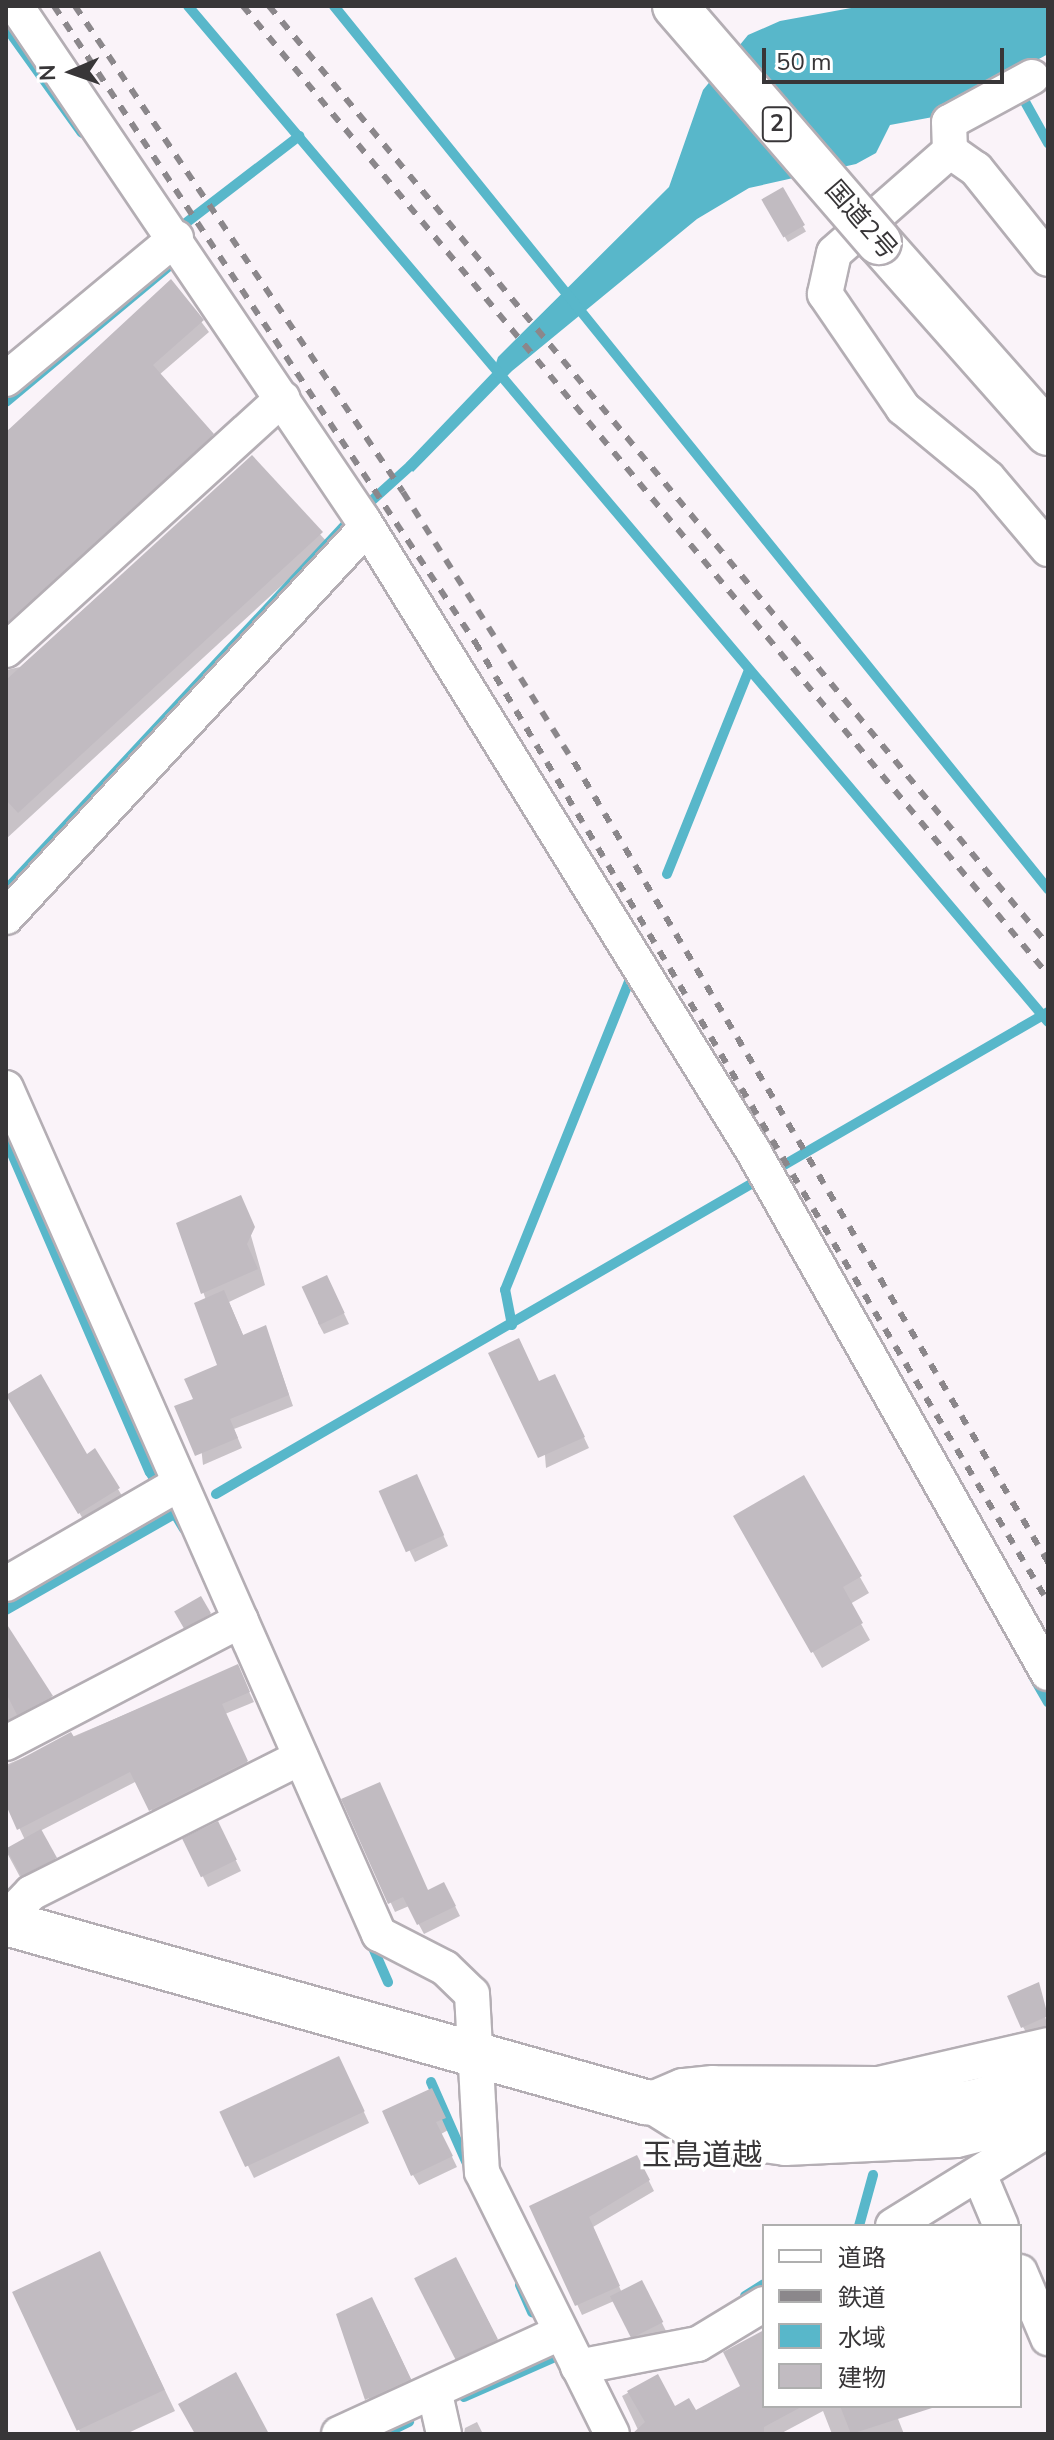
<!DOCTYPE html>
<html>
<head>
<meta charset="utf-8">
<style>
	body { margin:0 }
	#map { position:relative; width:1054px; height:2440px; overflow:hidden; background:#faf3f9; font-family:"Nunito Sans","Noto Sans JP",sans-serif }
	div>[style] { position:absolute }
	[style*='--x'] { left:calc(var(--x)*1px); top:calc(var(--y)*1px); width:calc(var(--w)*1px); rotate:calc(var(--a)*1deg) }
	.water>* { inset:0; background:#58b7ca }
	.shadow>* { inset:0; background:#0003; transform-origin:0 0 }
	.stream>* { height:10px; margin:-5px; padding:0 5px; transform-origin:5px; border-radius:5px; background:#58b7ca }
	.building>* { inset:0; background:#c1bbc1; transform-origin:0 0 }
	.roads { filter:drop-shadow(2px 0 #b4aeb4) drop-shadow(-2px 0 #b4aeb4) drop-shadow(0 2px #b4aeb4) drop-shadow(0 -2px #b4aeb4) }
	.street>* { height:34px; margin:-17px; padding:0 17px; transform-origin:17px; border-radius:17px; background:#fff }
	.secondary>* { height:44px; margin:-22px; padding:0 22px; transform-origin:22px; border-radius:22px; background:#fff }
	.highway>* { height:44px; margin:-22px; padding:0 22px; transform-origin:22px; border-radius:22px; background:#fff }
	.rail>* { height:6px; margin-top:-3px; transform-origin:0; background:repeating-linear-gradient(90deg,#8b878b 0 10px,transparent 0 20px) }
	.bridges { filter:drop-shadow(2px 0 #b4aeb4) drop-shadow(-2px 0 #b4aeb4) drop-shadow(0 2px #b4aeb4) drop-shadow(0 -2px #b4aeb4) }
	.highway-bridge>* { height:44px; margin:-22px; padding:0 22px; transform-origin:22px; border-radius:22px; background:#fff }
	span { translate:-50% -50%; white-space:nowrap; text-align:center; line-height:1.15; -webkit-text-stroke:6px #fff; paint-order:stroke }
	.shield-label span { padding:2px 6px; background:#fff; border:2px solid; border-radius:6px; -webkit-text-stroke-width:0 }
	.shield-label { font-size:24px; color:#383638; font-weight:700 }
	.street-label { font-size:26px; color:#383638 }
	.quarter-label { font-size:30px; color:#383638 }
	.frame { position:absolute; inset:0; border:8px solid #383638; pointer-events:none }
	.legend { position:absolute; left:762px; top:2224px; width:260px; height:184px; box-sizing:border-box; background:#fff; border:2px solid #afafaf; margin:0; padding:10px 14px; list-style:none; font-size:24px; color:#383638 }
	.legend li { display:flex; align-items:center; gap:16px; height:40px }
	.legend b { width:40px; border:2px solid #afafaf }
	.north { position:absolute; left:32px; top:32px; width:80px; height:80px; -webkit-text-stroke:6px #fff; paint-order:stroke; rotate:268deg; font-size:22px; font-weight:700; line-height:32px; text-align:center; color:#383638 }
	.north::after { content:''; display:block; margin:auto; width:28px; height:36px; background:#383638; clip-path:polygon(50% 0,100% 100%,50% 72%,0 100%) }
	.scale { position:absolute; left:762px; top:48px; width:242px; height:36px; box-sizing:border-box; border:4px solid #383638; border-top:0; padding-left:10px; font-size:24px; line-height:28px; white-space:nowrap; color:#383638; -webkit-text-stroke:6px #fff; paint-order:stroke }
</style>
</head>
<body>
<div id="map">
	<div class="water">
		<i style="clip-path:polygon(862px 6px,1048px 6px,1048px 54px,933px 117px,890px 125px,876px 153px,856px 164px,749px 188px,697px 219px,512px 371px,413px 472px,406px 463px,493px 372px,498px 357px,669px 187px,703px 90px,748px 35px,780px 21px)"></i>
	</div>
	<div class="shadow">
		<i style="left:782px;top:190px;width:48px;height:21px;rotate:60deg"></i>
		<i style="clip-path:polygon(171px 282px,209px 332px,159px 375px,219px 445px,6px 639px,6px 435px)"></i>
		<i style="clip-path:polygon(251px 458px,328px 543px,6px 839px,6px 670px,20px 667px)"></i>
		<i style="clip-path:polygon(240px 1197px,265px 1285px,229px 1302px,244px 1337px,266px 1328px,293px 1406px,234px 1429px,242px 1448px,203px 1465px,196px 1400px,219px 1366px,206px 1300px,179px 1224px)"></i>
		<i style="clip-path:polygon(332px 1288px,349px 1324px,324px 1334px,318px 1323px)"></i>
		<i style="clip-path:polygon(539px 1383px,560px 1387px,589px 1448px,546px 1468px)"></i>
		<i style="clip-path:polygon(9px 1395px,86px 1457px,95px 1451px,124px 1499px,86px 1524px)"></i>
		<i style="clip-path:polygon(803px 1477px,869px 1593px,850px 1604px,870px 1640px,822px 1668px,736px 1517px)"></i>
		<i style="clip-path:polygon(422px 1487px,448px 1546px,415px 1562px,382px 1492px)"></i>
		<i style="left:201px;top:1598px;width:23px;height:28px;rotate:61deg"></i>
		<i style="clip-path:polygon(6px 1626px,57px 1707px,6px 1735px)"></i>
		<i style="clip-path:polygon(237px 1667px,254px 1702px,225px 1714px,252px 1772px,157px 1820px,137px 1781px,40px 1831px,61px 1869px,26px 1888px,6px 1851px,25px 1840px,6px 1800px,6px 1765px)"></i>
		<i style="clip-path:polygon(344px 1800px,428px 1892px,449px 1894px,460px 1916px,424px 1934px,409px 1906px,395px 1912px)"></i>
		<i style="clip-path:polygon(223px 1834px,241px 1871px,208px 1887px,185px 1840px)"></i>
		<i style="clip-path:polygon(1038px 1985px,1048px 2029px,1029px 2037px,1023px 2027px)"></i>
		<i style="clip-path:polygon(344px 2069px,369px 2123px,254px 2178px,223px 2115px)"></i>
		<i style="clip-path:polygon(437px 2101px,450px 2129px,441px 2134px,457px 2167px,419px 2185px,413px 2175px)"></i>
		<i style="clip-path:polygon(642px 2167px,654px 2191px,593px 2227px,622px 2293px,647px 2293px,667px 2333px,637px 2346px,614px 2301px,582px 2315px,532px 2207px)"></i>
		<i style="clip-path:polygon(99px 2253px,175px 2411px,126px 2434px,81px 2434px,15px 2293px)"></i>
		<i style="clip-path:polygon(462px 2270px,503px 2350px,463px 2368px,457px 2358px)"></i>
		<i style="clip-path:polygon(378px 2310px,416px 2390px,373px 2410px,338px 2315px)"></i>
		<i style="clip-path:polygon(764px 2333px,764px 2406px,893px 2406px,904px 2434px,832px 2434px,823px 2411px,780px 2434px,640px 2434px,622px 2396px,657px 2377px,675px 2408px,695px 2412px,743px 2387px)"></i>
		<i style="clip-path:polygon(477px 2422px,483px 2434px,464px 2434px,465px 2428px)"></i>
	</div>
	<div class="stream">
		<i style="--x:188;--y:6;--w:1331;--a:49.75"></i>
		<i style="--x:334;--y:6;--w:1136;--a:51.04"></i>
		<i style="--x:6;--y:27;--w:130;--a:54.4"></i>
		<i style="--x:1019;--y:91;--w:60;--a:60.9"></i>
		<i style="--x:178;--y:229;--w:153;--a:-37.5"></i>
		<i style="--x:6;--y:402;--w:220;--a:-39.8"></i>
		<i style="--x:667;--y:874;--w:220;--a:-68.1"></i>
		<i style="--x:6;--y:890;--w:501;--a:-47.1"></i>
		<i style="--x:347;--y:523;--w:97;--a:-42.1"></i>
		<i style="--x:6;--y:1140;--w:362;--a:66.6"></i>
		<i style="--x:150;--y:1472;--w:66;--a:59.2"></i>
		<i style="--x:512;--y:1325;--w:36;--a:-101"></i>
		<i style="--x:505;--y:1290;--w:343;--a:-68.1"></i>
		<i style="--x:216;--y:1494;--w:962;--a:-30.08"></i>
		<i style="--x:6;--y:1610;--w:193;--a:-29.7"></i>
		<i style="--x:1034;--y:1678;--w:28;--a:60"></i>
		<i style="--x:370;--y:1941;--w:45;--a:66.3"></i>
		<i style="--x:431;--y:2082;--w:94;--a:66.2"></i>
		<i style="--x:859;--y:2226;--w:53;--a:-74.6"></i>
		<i style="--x:520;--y:2285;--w:30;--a:66"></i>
		<i style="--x:745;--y:2296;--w:22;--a:-32"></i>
		<i style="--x:464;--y:2397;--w:99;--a:-23.7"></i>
		<i style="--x:384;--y:2434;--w:28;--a:-26"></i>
	</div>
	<div class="building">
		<i style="left:783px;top:187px;width:44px;height:25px;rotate:60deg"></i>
		<i style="clip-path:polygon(171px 279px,204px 320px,153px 365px,214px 434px,6px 623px,6px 432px)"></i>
		<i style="clip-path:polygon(252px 455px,323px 532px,18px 813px,6px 800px,6px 680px)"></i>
		<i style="clip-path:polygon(241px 1195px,255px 1227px,247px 1244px,258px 1269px,201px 1294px,176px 1223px)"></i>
		<i style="left:327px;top:1275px;width:42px;height:28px;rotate:65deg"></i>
		<i style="clip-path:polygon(224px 1290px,243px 1335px,266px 1325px,289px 1395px,230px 1419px,238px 1438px,195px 1456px,174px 1406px,193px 1399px,184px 1379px,217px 1365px,194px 1303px)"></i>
		<i style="clip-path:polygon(519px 1338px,539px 1381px,555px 1374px,585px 1437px,538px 1458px,488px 1353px)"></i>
		<i style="clip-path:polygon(41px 1374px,87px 1454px,95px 1448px,120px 1488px,78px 1514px,6px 1395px)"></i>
		<i style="left:417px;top:1474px;width:67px;height:42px;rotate:66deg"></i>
		<i style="clip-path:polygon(804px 1475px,862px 1576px,843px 1587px,863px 1623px,811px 1653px,733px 1516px)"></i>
		<i style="left:201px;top:1596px;width:20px;height:31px;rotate:60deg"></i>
		<i style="clip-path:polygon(6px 1623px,53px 1696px,17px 1715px,6px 1693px)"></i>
		<i style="clip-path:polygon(238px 1664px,250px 1692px,222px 1704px,248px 1761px,149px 1811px,130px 1772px,17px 1830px,6px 1805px,6px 1767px,71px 1732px,74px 1737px)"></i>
		<i style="clip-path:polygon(380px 1782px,428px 1890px,444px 1882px,456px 1906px,417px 1925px,403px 1897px,388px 1904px,341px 1799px)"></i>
		<i style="left:218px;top:1821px;width:43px;height:40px;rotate:64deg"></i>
		<i style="left:41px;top:1829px;width:33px;height:40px;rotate:61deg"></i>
		<i style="clip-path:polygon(1039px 1982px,1048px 2016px,1021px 2028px,1007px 1996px)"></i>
		<i style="left:339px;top:2056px;width:61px;height:132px;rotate:65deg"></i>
		<i style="clip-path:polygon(432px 2088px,446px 2118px,436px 2122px,453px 2156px,411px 2176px,382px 2111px)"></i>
		<i style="clip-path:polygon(637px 2155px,650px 2180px,589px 2217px,620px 2286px,575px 2306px,529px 2206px)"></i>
		<i style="left:100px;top:2251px;width:153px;height:97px;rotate:65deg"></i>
		<i style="left:456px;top:2257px;width:92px;height:47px;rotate:63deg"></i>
		<i style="left:642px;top:2280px;width:47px;height:36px;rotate:63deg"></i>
		<i style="clip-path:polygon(372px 2297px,411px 2379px,365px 2400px,336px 2314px)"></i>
		<i style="clip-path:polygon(764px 2330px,764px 2406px,803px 2406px,764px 2427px,764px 2434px,632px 2434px,645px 2422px,627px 2391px,658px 2374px,675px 2406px,689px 2398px,696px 2410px,740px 2386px,723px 2352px)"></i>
		<i style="clip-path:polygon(236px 2372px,269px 2434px,195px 2434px,178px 2404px)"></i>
		<i style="clip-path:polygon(840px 2406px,932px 2406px,932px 2408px,851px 2434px)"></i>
	</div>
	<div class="roads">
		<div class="street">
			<i style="--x:16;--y:6;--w:620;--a:55.98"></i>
			<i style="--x:363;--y:520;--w:740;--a:58.27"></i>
			<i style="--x:752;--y:1149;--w:602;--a:60.54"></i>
			<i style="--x:1032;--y:77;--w:94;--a:151.5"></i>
			<i style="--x:949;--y:122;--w:29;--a:88"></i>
			<i style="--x:950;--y:151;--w:32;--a:35"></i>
			<i style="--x:976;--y:169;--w:115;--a:51.3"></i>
			<i style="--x:950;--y:151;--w:154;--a:138.7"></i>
			<i style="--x:834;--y:253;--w:42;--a:102.4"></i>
			<i style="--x:825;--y:294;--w:138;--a:55.6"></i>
			<i style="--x:903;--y:408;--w:110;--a:39.5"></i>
			<i style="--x:988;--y:478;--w:93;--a:49.8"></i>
			<i style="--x:6;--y:379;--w:221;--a:-39.7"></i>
			<i style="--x:6;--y:650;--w:374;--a:-42.3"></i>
			<i style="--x:6;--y:917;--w:531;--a:-47.21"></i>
			<i style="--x:6;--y:1088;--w:925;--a:66.21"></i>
			<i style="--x:379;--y:1934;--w:74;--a:27.3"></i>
			<i style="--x:445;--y:1968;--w:37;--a:44"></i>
			<i style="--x:472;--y:1994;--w:178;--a:86.8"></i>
			<i style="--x:482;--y:2172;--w:292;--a:63.6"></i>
			<i style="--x:6;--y:1584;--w:198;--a:-30.1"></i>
			<i style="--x:6;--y:1743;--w:265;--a:-27.6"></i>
			<i style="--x:6;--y:1919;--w:36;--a:-46"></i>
			<i style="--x:31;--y:1893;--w:302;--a:-26.7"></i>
			<i style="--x:1048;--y:2045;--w:173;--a:167"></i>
			<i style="--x:879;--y:2084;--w:166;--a:-179.7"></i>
			<i style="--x:713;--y:2083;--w:31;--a:174"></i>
			<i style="--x:682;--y:2086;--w:40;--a:156.6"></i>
			<i style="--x:645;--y:2102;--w:64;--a:32.2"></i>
			<i style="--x:699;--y:2136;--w:87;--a:7.9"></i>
			<i style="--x:785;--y:2148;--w:172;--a:-2.7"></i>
			<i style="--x:957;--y:2140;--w:94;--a:-14.2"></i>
			<i style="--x:979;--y:2174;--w:56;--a:67.1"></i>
			<i style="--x:893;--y:2226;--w:182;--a:-31.8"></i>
			<i style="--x:1020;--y:2272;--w:72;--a:67"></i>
			<i style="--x:578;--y:2367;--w:122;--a:-10.9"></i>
			<i style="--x:698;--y:2344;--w:77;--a:-31.2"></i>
			<i style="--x:435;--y:2394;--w:41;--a:77.3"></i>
			<i style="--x:339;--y:2434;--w:243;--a:-24.6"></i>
		</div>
		<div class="secondary">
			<i style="--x:6;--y:1923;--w:664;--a:15.65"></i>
			<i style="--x:645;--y:2102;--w:211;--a:4.9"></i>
			<i style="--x:855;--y:2120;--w:121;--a:-8.5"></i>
			<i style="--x:975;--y:2102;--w:76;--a:-16.8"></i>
		</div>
		<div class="highway">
			<i style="--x:879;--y:242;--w:255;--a:48.5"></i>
		</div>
	</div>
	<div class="rail">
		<i style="--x:54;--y:6;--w:763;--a:56.5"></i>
		<i style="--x:475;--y:642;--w:1118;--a:59.17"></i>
		<i style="--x:75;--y:6;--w:586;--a:55.98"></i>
		<i style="--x:403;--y:492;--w:320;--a:57.7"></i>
		<i style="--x:574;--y:762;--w:930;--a:59.35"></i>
		<i style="--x:243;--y:6;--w:1260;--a:50.28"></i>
		<i style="--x:269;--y:6;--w:1220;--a:50.32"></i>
	</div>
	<div class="bridges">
		<div class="highway-bridge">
			<i style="--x:675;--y:6;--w:312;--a:49.2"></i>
		</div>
	</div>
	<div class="shield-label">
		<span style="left:777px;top:124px">2</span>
	</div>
	<div class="street-label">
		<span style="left:861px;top:220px;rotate:49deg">国道2号</span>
	</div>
	<div class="quarter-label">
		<span style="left:702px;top:2156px">玉島道越</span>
	</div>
	<div class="frame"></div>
	<ul class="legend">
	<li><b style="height:10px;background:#fff"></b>道路</li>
	<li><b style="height:10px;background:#8b878b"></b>鉄道</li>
	<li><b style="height:22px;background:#58b7ca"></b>水域</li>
	<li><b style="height:22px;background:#c1bbc1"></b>建物</li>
	</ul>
	<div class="north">N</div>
	<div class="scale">50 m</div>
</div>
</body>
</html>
